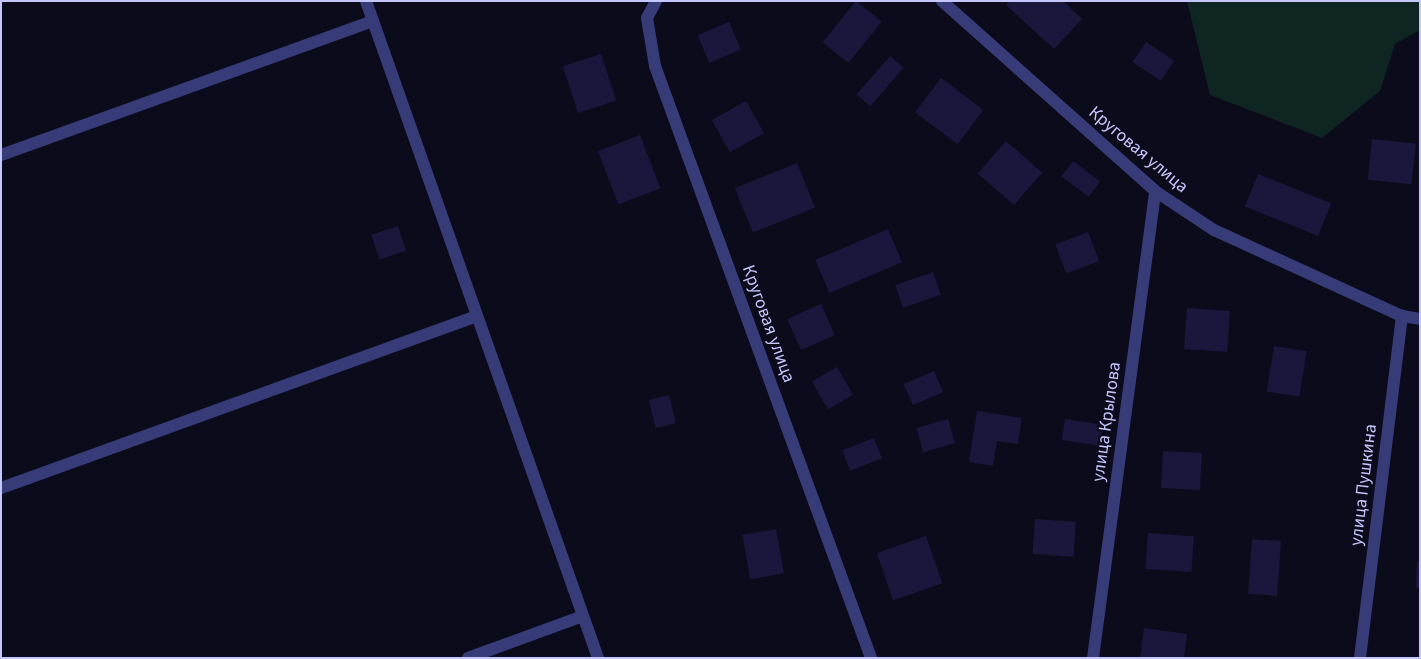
<!DOCTYPE html>
<html>
<head>
<meta charset="utf-8">
<style>
	body { margin:0 }
	#map { position:relative; width:1421px; height:659px; overflow:hidden; background:#0c0b1b; font-family:"Source Sans 3",sans-serif }
	div>[style] { position:absolute }
	[style*='--x'] { left:calc(var(--x)*1px); top:calc(var(--y)*1px); width:calc(var(--w)*1px); rotate:calc(var(--a)*1deg) }
	.green>* { inset:0; background:#0e2521 }
	.building>* { inset:0; background:#1a173c; transform-origin:0 0 }
	.minor>* { height:12px; margin:-6px; padding:0 6px; transform-origin:6px; border-radius:6px; background:#373c79 }
	span { translate:-50% -50%; white-space:nowrap; text-align:center; line-height:1.15; -webkit-text-stroke:4.5px #0c0b1b; paint-order:stroke }
	.street-label { font-size:18px; color:#c6c6fe }
	.frame { position:absolute; inset:0; border:2px solid #c6c6fe; pointer-events:none }
</style>
</head>
<body>
<div id="map">
	<div class="green">
		<i style="clip-path:polygon(1187px 1px,1420px 1px,1420px 30px,1395px 44px,1380px 91px,1322px 138px,1210px 95px)"></i>
	</div>
	<div class="building">
		<i style="left:856px;top:1px;width:33px;height:53px;rotate:39deg"></i>
		<i style="clip-path:polygon(1009px 1px,1063px 1px,1082px 19px,1054px 49px,1006px 5px)"></i>
		<i style="left:729px;top:22px;width:30px;height:34px;rotate:67deg"></i>
		<i style="left:1146px;top:42px;width:34px;height:24px;rotate:34deg"></i>
		<i style="left:601px;top:54px;width:49px;height:40px;rotate:72deg"></i>
		<i style="left:890px;top:56px;width:18px;height:51px;rotate:41deg"></i>
		<i style="left:941px;top:78px;width:53px;height:43px;rotate:37deg"></i>
		<i style="left:746px;top:101px;width:37px;height:39px;rotate:61deg"></i>
		<i style="left:640px;top:135px;width:57px;height:45px;rotate:69deg"></i>
		<i style="left:1372px;top:139px;width:44px;height:41px;rotate:6deg"></i>
		<i style="left:1006px;top:141px;width:48px;height:43px;rotate:41deg"></i>
		<i style="left:1073px;top:161px;width:34px;height:19px;rotate:37deg"></i>
		<i style="left:797px;top:163px;width:48px;height:67px;rotate:68deg"></i>
		<i style="left:1258px;top:174px;width:79px;height:35px;rotate:22deg"></i>
		<i style="left:398px;top:226px;width:26px;height:28px;rotate:72deg"></i>
		<i style="left:888px;top:229px;width:36px;height:79px;rotate:67deg"></i>
		<i style="left:1088px;top:232px;width:31px;height:35px;rotate:69deg"></i>
		<i style="left:933px;top:272px;width:24px;height:40px;rotate:71deg"></i>
		<i style="left:821px;top:304px;width:34px;height:37px;rotate:66deg"></i>
		<i style="left:1187px;top:308px;width:43px;height:41px;rotate:4deg"></i>
		<i style="left:1274px;top:346px;width:33px;height:46px;rotate:9deg"></i>
		<i style="left:837px;top:367px;width:32px;height:29px;rotate:60deg"></i>
		<i style="left:934px;top:371px;width:23px;height:33px;rotate:67deg"></i>
		<i style="left:669px;top:395px;width:29px;height:21px;rotate:76deg"></i>
		<i style="clip-path:polygon(977px 411px,1022px 418px,1018px 444px,997px 441px,993px 466px,969px 462px)"></i>
		<i style="left:948px;top:419px;width:25px;height:33px;rotate:74deg"></i>
		<i style="left:1065px;top:419px;width:38px;height:21px;rotate:9deg"></i>
		<i style="left:874px;top:438px;width:22px;height:34px;rotate:69deg"></i>
		<i style="left:1163px;top:451px;width:39px;height:37px;rotate:3deg"></i>
		<i style="left:1035px;top:519px;width:41px;height:35px;rotate:4deg"></i>
		<i style="left:776px;top:529px;width:45px;height:34px;rotate:80deg"></i>
		<i style="left:1148px;top:533px;width:46px;height:36px;rotate:4deg"></i>
		<i style="left:926px;top:536px;width:50px;height:52px;rotate:71deg"></i>
		<i style="left:1252px;top:539px;width:29px;height:55px;rotate:4deg"></i>
		<i style="clip-path:polygon(1417px 562px,1420px 562px,1420px 588px,1416px 588px)"></i>
		<i style="clip-path:polygon(1144px 628px,1187px 634px,1184px 658px,1140px 658px)"></i>
	</div>
	<div class="minor">
		<i style="--x:366;--y:1;--w:697;--a:70.55"></i>
		<i style="--x:656;--y:1;--w:19;--a:118"></i>
		<i style="--x:647;--y:18;--w:49;--a:80.5"></i>
		<i style="--x:655;--y:66;--w:630;--a:69.95"></i>
		<i style="--x:942;--y:1;--w:285;--a:41.7"></i>
		<i style="--x:1155;--y:191;--w:71;--a:33.5"></i>
		<i style="--x:1214;--y:230;--w:207;--a:24.6"></i>
		<i style="--x:1402;--y:316;--w:18;--a:9"></i>
		<i style="--x:1;--y:155;--w:395;--a:-19.8"></i>
		<i style="--x:1;--y:488;--w:506;--a:-19.87"></i>
		<i style="--x:468;--y:658;--w:122;--a:-20.1"></i>
		<i style="--x:1093;--y:658;--w:471;--a:-82.4"></i>
		<i style="--x:1360;--y:658;--w:345;--a:-83"></i>
	</div>
	<div class="street-label">
		<span style="left:1138px;top:150px;rotate:40deg">Круговая улица</span>
		<span style="left:768px;top:324px;rotate:70deg">Круговая улица</span>
		<span style="left:1107px;top:422px;rotate:-82deg">улица Крылова</span>
		<span style="left:1364px;top:485px;rotate:-83deg">улица Пушкина</span>
	</div>
	<div class="frame"></div>
</div>
</body>
</html>
